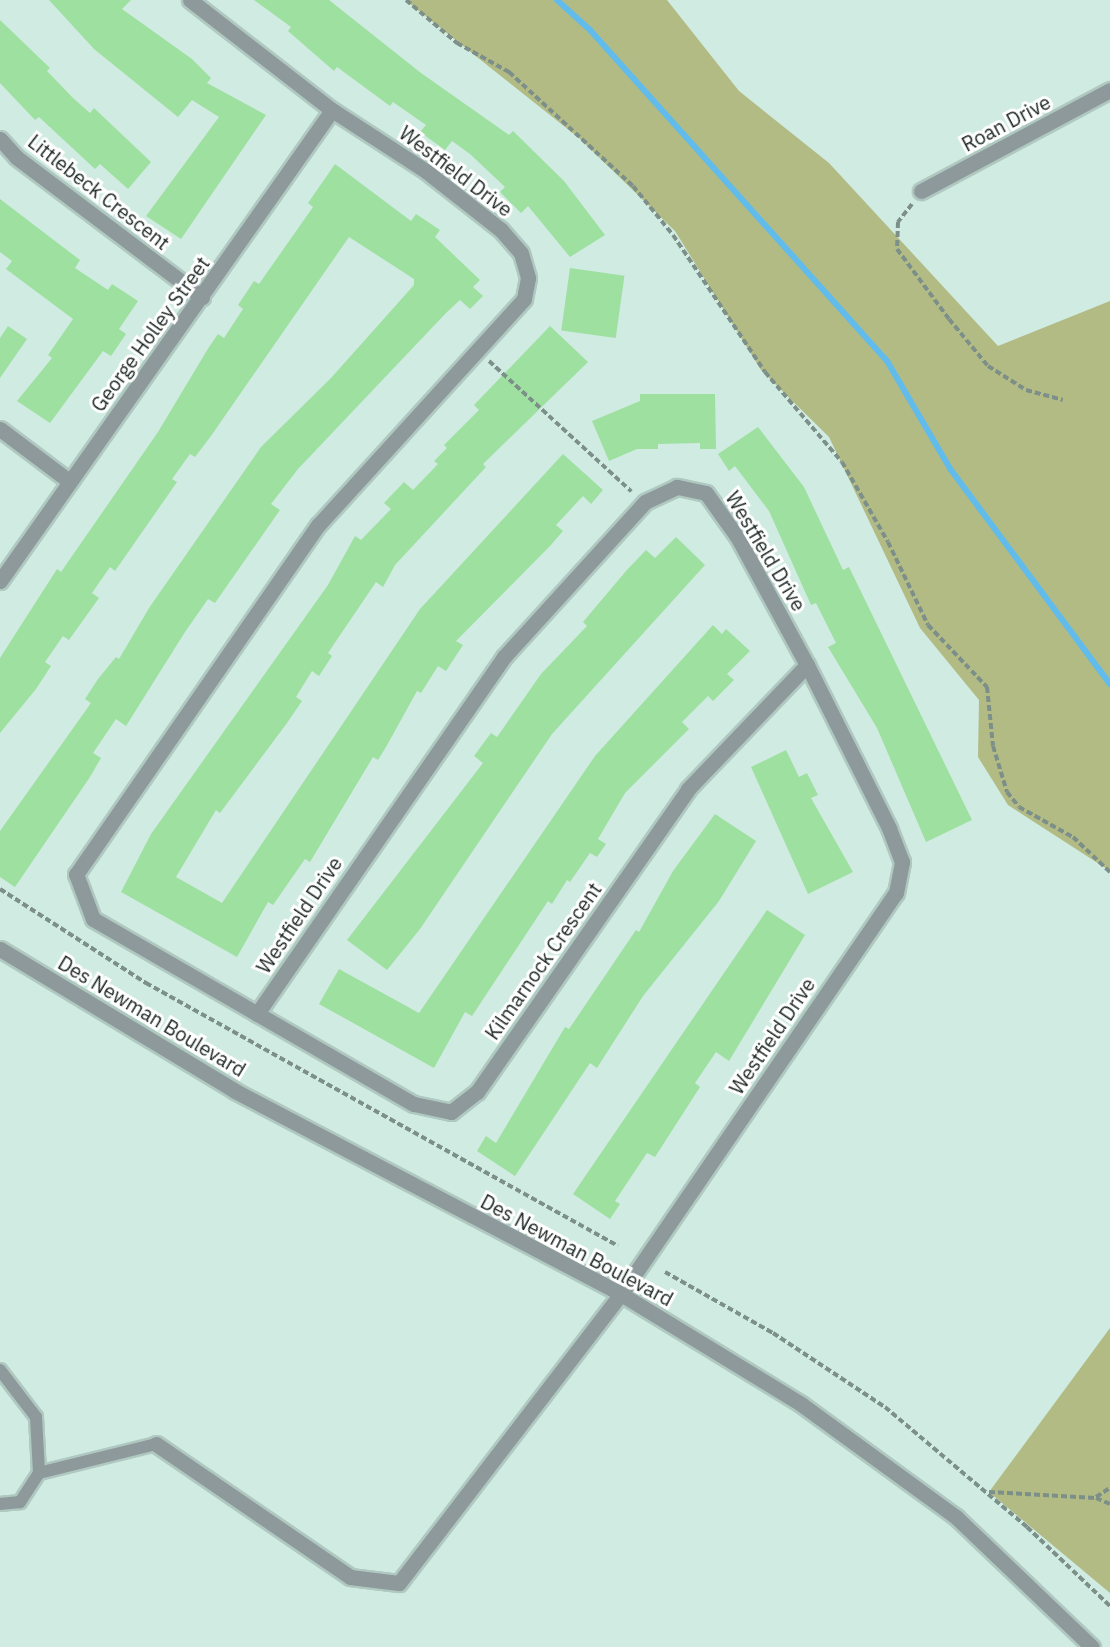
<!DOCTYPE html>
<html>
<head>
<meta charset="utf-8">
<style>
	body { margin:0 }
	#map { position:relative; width:1110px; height:1647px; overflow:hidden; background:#d0ebe2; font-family:"IBM Plex Sans",sans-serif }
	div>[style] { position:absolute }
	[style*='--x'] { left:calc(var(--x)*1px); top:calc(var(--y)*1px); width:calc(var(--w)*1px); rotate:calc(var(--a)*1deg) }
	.green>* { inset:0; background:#b2bb84 }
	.stream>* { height:6px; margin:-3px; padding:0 3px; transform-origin:3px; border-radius:3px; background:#61bcec }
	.building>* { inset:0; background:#9ee0a0; transform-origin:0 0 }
	.path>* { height:4px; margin-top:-2px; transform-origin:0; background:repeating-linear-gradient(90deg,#7c8f89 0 6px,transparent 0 9px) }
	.roads { filter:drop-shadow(2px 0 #afc8c0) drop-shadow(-2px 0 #afc8c0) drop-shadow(0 2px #afc8c0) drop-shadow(0 -2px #afc8c0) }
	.service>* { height:12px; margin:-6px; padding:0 6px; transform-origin:6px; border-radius:6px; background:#8d999a }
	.minor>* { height:15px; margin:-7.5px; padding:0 7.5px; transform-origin:7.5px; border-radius:7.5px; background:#8d999a }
	.tertiary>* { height:15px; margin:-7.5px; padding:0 7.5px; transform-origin:7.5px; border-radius:7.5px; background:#8d999a }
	span { translate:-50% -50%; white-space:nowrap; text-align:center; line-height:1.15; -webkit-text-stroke:6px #fff; paint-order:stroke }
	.street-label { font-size:20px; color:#1b2623 }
</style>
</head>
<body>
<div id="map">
	<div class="green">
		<i style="clip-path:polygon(405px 0,667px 0,739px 91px,829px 163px,998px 346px,1110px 301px,1110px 871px,1008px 805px,978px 757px,979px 700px,920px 628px,829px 437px,761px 370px,675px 231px,579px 138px)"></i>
		<i style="clip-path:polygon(1110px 1328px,1110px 1593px,989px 1492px)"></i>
	</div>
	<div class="stream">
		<i style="--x:557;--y:0;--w:45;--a:42.3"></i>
		<i style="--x:590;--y:30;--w:445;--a:48.1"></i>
		<i style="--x:887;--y:361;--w:126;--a:59.6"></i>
		<i style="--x:951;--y:470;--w:267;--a:53.4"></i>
	</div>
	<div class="building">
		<i style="clip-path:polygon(49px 0,131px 0,122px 9px,192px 59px,211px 78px,207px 83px,266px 115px,181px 239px,146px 216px,219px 117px,192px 100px,178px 117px,94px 49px)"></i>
		<i style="clip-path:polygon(254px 0,329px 0,421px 73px,509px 135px,513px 131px,564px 181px,605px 235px,570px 257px,528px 206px,521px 213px,500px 192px,505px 187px,470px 154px,452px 141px,445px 150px,420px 132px,426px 125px,393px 102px,390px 106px,337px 67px,334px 71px,288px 31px,291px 27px)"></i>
		<i style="clip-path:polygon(0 20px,50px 68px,47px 71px,73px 98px,90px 113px,94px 108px,151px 162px,128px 189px,100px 164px,95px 169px,39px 117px,35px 120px,0 83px)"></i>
		<i style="clip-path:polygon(335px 164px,411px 221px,416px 214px,440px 230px,435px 237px,480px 280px,473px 287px,483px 296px,470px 309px,460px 300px,446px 313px,298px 469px,271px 504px,280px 510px,215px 603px,208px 599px,185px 632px,126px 726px,116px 719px,93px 753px,101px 758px,90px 777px,15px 887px,0 877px,0 831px,91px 703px,85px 699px,98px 679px,116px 657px,119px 659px,149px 608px,261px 447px,331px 378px,414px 285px,414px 279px,349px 237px,211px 436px,195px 457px,190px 454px,172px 479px,177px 482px,115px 571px,110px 567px,92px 593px,99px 598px,69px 640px,63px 636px,45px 662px,51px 666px,36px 689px,0 733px,0 658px,57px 569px,61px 572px,158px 432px,209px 347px,218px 334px,224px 338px,243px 309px,238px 305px,254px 281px,259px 284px,313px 207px,308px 203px)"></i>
		<i style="clip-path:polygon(0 199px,80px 260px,75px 268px,108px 290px,112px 284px,138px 301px,119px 329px,126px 334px,111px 356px,103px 351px,50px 423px,17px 401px,52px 358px,48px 355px,73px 319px,6px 269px,12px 261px,0 252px)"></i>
		<i style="left:570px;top:268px;width:55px;height:63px;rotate:8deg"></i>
		<i style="clip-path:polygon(8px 326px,27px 339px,0 378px,0 338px)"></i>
		<i style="clip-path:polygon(550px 326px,588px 362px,483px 464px,486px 467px,395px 565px,383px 587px,376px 582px,328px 653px,332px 656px,319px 676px,312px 671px,296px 697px,302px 701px,287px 723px,220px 813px,216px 810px,176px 877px,222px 903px,420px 609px,563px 454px,603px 490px,591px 504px,583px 496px,556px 525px,563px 531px,550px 546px,456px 641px,463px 645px,446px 671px,438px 666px,421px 693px,417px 691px,386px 747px,378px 760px,373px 757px,310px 862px,305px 859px,273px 905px,268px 902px,237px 957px,121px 892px,151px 834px,328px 585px,355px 536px,361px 540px,391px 509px,384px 503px,404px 482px,413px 490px,438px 464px,434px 461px,447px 448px,444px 445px,479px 410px,474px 405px)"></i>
		<i style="clip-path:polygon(640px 394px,715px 394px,716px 449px,700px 449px,700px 443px,658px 444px,658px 449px,637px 449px,609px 461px,592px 421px,640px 401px)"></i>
		<i style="clip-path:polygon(758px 427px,804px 487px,843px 570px,849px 567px,972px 820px,926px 842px,877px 728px,828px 647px,836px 643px,816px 603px,811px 605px,769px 511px,735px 466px,729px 471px,718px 454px)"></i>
		<i style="clip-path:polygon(676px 537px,705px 565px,552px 734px,420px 929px,387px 970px,347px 940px,483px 763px,474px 756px,491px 733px,497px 737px,541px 674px,587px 626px,583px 622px,626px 571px,646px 550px,655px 558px)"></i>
		<i style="clip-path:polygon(713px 625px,722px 634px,726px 629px,750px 651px,727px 674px,734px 680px,713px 701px,708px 696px,682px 722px,689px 729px,625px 793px,598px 839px,606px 844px,597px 857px,590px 853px,570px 882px,567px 880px,552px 904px,548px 901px,472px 1016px,465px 1012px,434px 1068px,319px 1004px,339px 969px,419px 1013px,595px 756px)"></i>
		<i style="clip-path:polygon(786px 750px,799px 777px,807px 773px,818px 795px,811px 798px,853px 872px,808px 894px,751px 767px)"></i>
		<i style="clip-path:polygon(715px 814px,756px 841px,719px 901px,643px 996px,597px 1068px,590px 1063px,515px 1176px,477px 1151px,486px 1136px,496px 1143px,565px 1027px,569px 1029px,636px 930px,639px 932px,673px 871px)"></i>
		<i style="clip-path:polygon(767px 910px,805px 935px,729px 1061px,716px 1052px,695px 1083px,700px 1087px,655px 1157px,647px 1153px,615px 1201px,620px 1204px,610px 1219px,573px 1194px)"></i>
	</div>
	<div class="path">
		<i style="--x:406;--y:0;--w:67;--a:40.1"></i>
		<i style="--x:457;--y:43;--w:60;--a:29.1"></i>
		<i style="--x:509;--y:72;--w:168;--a:42.6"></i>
		<i style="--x:633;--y:186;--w:63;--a:50.8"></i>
		<i style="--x:673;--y:235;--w:165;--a:56.1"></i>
		<i style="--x:765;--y:372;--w:118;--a:49.5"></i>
		<i style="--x:842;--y:462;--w:92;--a:60.1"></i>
		<i style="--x:888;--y:542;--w:92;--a:64.3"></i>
		<i style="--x:928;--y:625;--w:86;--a:46.4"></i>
		<i style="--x:987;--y:687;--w:59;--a:84.2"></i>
		<i style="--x:993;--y:746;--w:48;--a:73.1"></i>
		<i style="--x:1007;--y:792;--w:19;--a:51"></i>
		<i style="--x:1019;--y:807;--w:62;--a:29.1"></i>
		<i style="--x:1073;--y:837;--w:51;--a:43.4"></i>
		<i style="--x:912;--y:204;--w:23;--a:128"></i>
		<i style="--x:898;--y:222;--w:27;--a:92"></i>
		<i style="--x:897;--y:249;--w:87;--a:53.4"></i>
		<i style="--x:949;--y:319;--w:61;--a:50.3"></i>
		<i style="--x:988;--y:366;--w:45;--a:32.3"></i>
		<i style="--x:1026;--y:390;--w:38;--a:15"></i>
		<i style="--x:489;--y:361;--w:193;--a:42.5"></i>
		<i style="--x:0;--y:889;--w:174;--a:32.8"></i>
		<i style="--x:146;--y:983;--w:540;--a:29.13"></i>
		<i style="--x:665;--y:1272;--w:124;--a:29.5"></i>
		<i style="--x:773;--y:1333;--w:134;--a:33.5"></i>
		<i style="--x:885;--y:1407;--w:186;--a:40.2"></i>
		<i style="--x:1027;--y:1527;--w:115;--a:43.6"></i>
		<i style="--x:989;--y:1492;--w:107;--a:3.2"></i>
		<i style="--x:1096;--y:1498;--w:15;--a:23"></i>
		<i style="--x:1096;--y:1497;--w:17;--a:-33"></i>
	</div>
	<div class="roads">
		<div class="service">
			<i style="--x:0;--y:1370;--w:59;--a:52.5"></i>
			<i style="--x:36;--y:1417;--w:56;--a:86.9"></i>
			<i style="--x:39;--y:1473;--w:35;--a:123"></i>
			<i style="--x:20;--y:1502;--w:20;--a:174"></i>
			<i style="--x:39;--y:1473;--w:121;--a:-13.9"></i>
		</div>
		<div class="minor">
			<i style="--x:190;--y:0;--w:180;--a:37.8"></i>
			<i style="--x:332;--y:110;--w:112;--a:33"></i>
			<i style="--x:426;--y:171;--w:95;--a:38.2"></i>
			<i style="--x:501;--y:230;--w:30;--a:49"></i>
			<i style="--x:521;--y:253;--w:26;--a:74"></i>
			<i style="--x:528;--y:278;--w:21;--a:101"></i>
			<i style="--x:524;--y:299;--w:306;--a:132.3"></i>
			<i style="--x:318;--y:525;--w:425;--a:124.7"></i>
			<i style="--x:76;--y:874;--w:48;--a:69.3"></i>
			<i style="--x:93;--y:919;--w:370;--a:30"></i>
			<i style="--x:414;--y:1104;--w:38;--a:12"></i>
			<i style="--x:451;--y:1112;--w:33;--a:-38"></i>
			<i style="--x:477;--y:1092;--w:369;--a:-55.1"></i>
			<i style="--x:688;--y:789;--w:172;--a:-46.2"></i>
			<i style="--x:0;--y:139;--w:24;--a:48"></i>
			<i style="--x:16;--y:157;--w:233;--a:37"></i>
			<i style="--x:921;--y:191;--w:214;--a:-28.1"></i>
			<i style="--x:0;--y:429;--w:86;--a:37"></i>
			<i style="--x:0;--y:581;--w:576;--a:-54.82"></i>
			<i style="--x:156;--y:1444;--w:235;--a:34.4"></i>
			<i style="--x:350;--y:1577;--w:49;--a:7"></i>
			<i style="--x:399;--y:1583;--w:364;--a:-52.5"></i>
			<i style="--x:621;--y:1294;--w:486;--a:-55.6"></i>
			<i style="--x:896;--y:893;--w:32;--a:-79"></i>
			<i style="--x:902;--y:862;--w:36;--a:-111"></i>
			<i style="--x:889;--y:828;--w:182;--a:-116.7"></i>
			<i style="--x:807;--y:665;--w:145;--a:-118.5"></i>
			<i style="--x:738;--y:538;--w:55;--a:-125.4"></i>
			<i style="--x:706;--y:493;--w:30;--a:-168"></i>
			<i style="--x:677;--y:487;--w:35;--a:155"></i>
			<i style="--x:645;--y:502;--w:210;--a:132.3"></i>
			<i style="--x:504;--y:657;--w:434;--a:124.7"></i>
		</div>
		<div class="tertiary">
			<i style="--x:0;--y:949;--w:275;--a:31.1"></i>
			<i style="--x:235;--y:1091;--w:436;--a:27.7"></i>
			<i style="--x:621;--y:1294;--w:211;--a:31.4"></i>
			<i style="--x:801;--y:1404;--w:192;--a:36.1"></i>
			<i style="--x:956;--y:1517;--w:188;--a:43.7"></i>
		</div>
	</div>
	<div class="street-label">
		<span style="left:1006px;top:123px;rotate:-28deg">Roan Drive</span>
		<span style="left:456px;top:171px;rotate:37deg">Westfield Drive</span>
		<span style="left:99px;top:192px;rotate:38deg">Littlebeck Crescent</span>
		<span style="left:150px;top:334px;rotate:-54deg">George Holley Street</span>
		<span style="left:766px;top:551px;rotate:59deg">Westfield Drive</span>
		<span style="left:299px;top:915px;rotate:-56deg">Westfield Drive</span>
		<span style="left:543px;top:961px;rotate:-55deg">Kilmarnock Crescent</span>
		<span style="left:152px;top:1016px;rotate:31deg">Des Newman Boulevard</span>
		<span style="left:772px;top:1036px;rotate:-56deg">Westfield Drive</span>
		<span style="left:577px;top:1250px;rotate:28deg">Des Newman Boulevard</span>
	</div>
</div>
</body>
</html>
